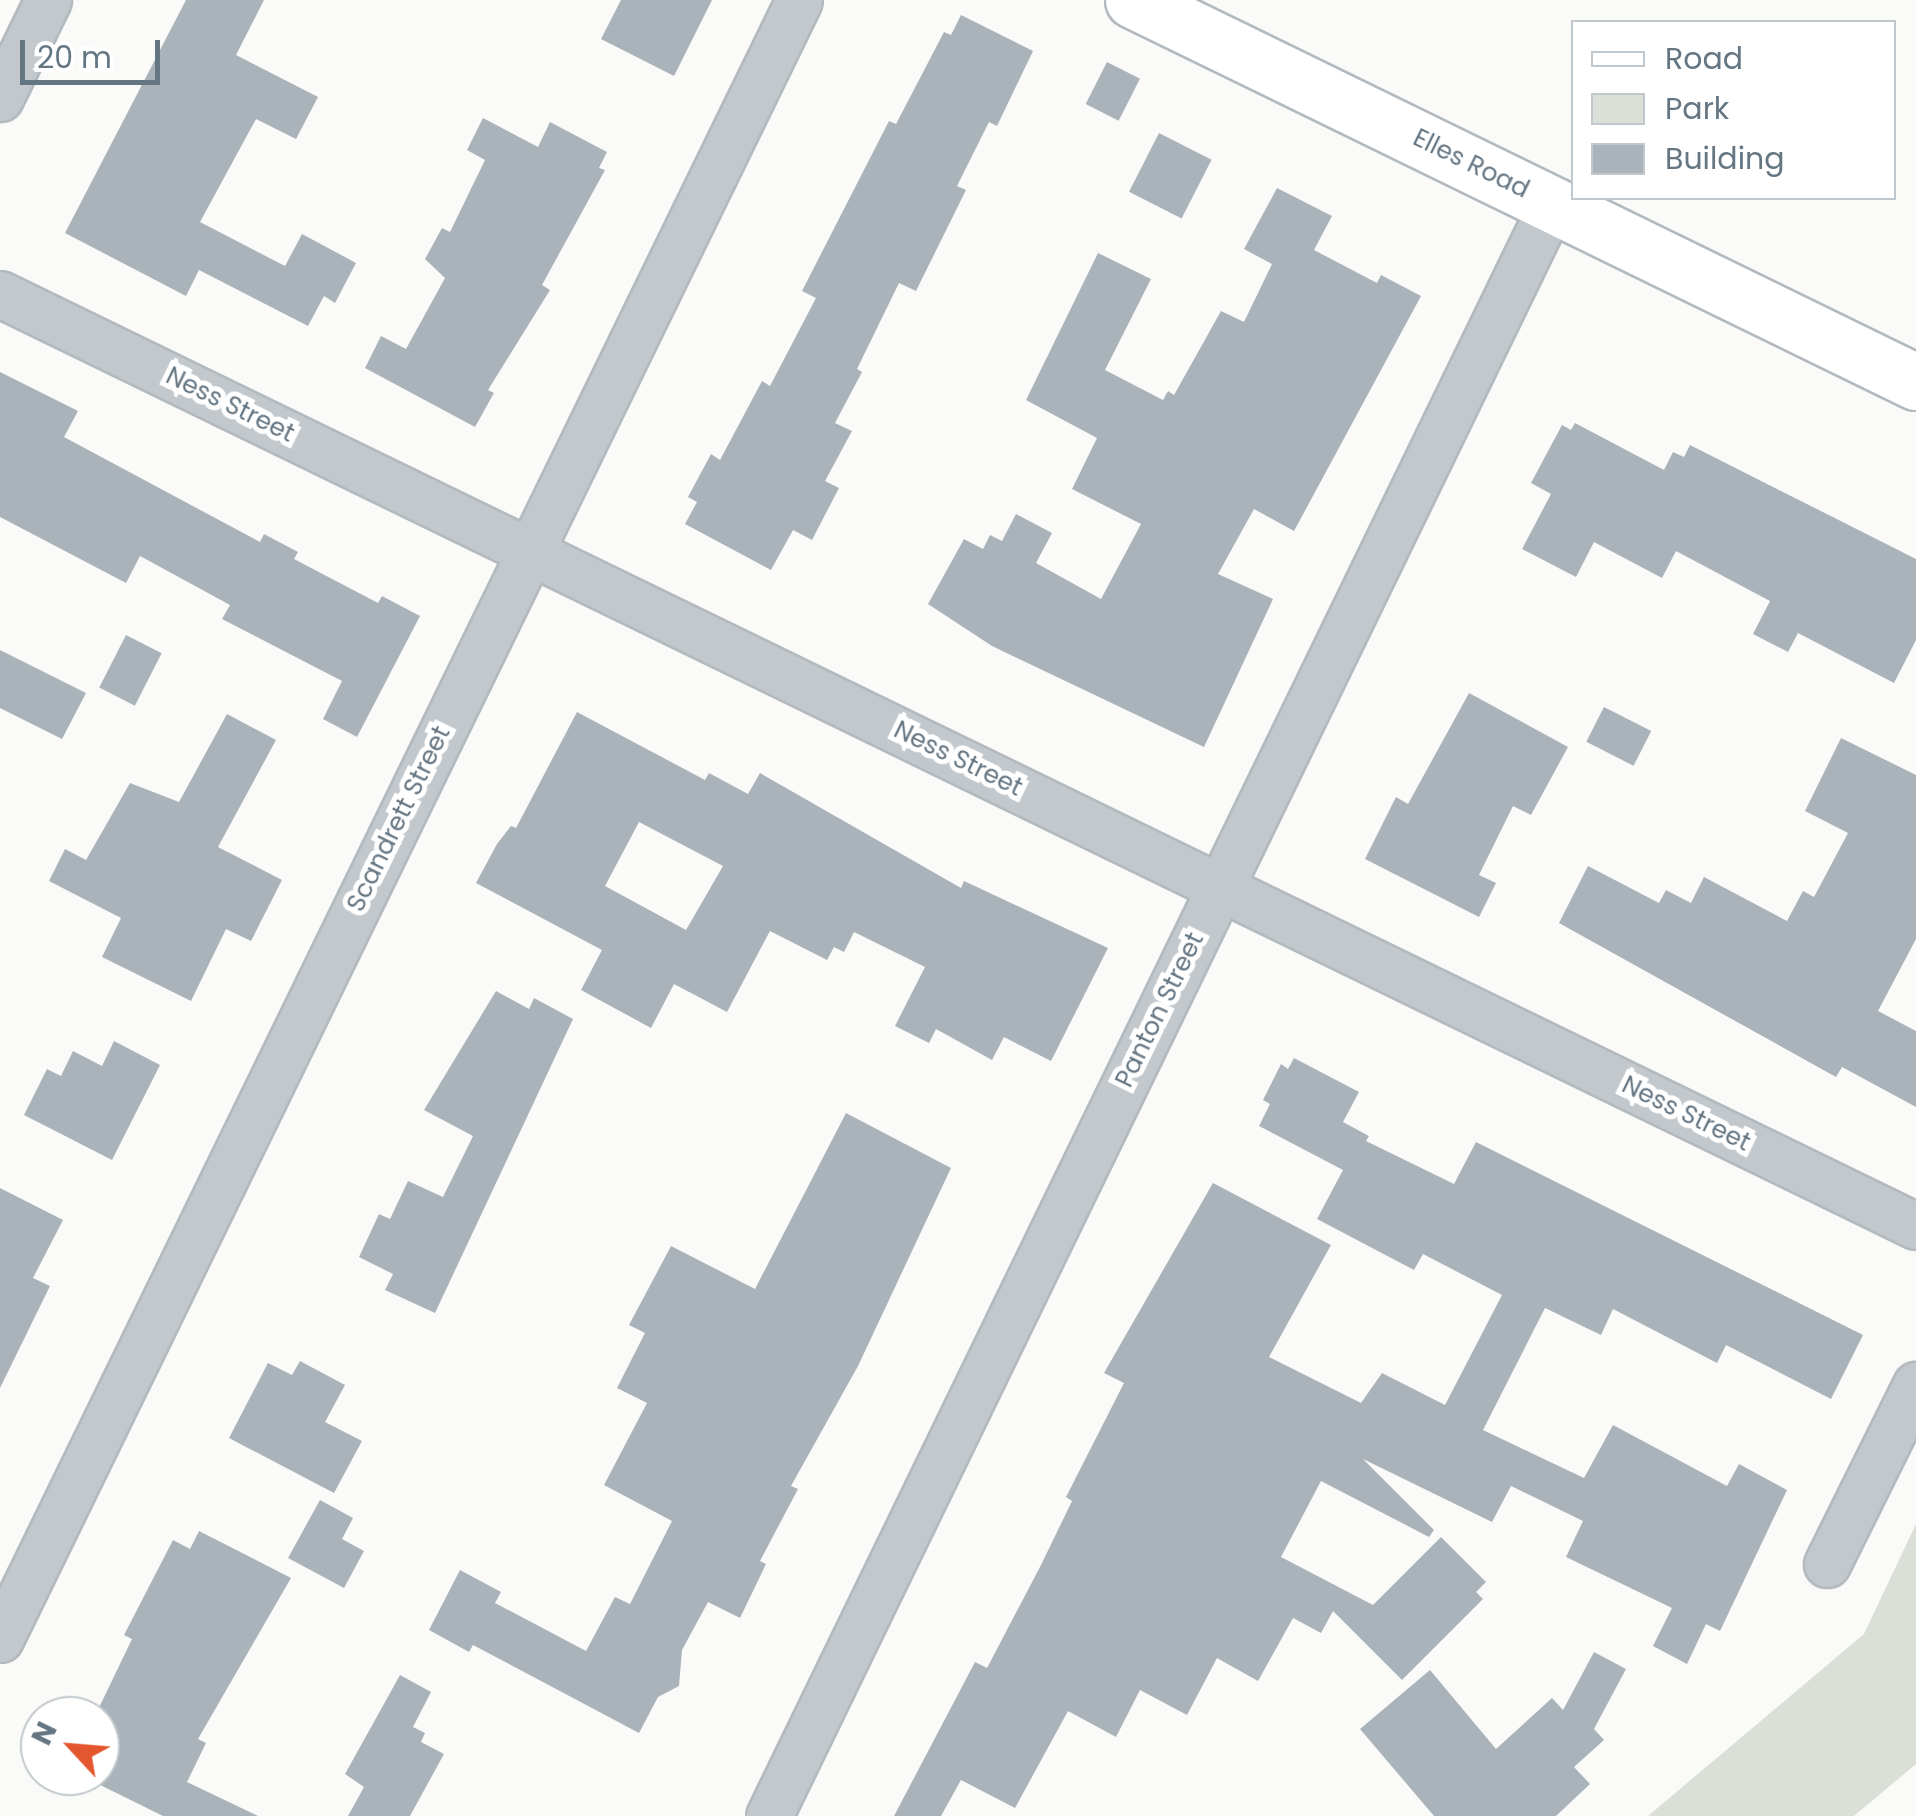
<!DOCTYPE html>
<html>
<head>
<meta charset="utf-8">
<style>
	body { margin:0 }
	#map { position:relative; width:1916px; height:1816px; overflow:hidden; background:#fafaf8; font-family:Poppins,sans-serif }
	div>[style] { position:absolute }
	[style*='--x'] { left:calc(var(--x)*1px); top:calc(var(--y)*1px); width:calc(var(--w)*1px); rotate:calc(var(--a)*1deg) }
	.green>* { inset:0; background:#dadfd7 }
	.building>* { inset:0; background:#aab3b9; transform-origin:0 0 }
	.roads { filter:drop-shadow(2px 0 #b3babf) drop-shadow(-2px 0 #b3babf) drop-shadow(0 2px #b3babf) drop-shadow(0 -2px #b3babf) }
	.street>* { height:45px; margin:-22.5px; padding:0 22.5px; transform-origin:22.5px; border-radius:22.5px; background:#c3c8cc }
	.secondary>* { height:55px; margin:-27.5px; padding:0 27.5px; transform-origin:27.5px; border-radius:27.5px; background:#fff }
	span { translate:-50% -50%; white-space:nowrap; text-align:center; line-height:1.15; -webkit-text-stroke:10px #fff; paint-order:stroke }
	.street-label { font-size:25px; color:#657683 }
	.legend { position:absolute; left:1571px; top:20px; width:325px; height:180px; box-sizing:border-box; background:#fff; border:2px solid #c1c8cd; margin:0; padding:12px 18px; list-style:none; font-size:30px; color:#657683 }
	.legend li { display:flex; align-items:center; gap:20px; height:50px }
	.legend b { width:50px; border:2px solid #c1c8cd }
	.north { position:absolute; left:20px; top:1696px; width:100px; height:100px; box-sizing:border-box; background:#fff; border:2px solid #c1c8cd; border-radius:50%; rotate:296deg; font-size:28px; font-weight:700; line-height:40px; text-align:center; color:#657683 }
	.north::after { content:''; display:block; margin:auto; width:35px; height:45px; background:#e4572e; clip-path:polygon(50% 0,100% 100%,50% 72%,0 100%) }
	.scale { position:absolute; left:20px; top:40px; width:140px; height:45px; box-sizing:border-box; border:5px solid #657683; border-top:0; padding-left:12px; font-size:30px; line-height:35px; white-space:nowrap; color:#657683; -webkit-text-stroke:8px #fff; paint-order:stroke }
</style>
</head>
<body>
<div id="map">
	<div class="green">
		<i style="clip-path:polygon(1916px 1524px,1916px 1764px,1854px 1816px,1648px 1816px,1864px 1634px)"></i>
	</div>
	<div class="building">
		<i style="clip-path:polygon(186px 0,264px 0,236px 55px,318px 97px,296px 139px,256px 119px,200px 222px,285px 266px,302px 234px,356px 263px,335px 303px,324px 296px,308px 326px,199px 270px,186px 296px,65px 233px)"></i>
		<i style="clip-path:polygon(621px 0,712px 0,674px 76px,601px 39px)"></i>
		<i style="clip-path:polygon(961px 15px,1033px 51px,997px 126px,989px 122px,957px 186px,966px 190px,916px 291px,899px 283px,857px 369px,862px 372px,835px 423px,852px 431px,825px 481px,839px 488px,812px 540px,793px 530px,771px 570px,685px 524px,697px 502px,688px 497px,711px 454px,720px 460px,762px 381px,770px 386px,816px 298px,802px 291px,889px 121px,896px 124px,944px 32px,951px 35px)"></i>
		<i style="left:1107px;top:62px;width:37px;height:47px;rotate:27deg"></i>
		<i style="clip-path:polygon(483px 118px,538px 147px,550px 122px,607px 152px,599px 168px,605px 170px,542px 285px,550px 290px,488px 390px,494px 393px,475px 427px,365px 368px,381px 336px,406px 349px,445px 278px,425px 259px,442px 228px,450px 232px,485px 160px,467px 150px)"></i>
		<i style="left:1159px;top:133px;width:59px;height:66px;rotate:27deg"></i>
		<i style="clip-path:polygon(1277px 188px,1332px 216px,1314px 250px,1377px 283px,1381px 275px,1421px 296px,1294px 531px,1254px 509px,1218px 574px,1273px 599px,1204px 747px,992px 646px,928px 604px,964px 539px,983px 549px,990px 535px,1002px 541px,1016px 514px,1052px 533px,1036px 563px,1101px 599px,1141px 524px,1072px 489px,1097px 438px,1026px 400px,1098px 253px,1151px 279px,1105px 370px,1163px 400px,1168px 391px,1174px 395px,1221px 311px,1244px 322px,1272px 264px,1244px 249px)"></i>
		<i style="clip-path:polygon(0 372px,78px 411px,64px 437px,260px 542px,264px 534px,298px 552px,294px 559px,378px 603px,382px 596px,420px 616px,357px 737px,323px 719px,342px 681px,222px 619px,230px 605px,140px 556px,126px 583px,0 517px)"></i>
		<i style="clip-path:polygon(1575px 423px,1664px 470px,1673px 452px,1684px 457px,1690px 445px,1916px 559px,1916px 640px,1894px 683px,1798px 633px,1788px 652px,1753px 634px,1770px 601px,1676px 551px,1662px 578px,1594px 542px,1576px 577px,1522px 549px,1551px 494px,1531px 483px,1562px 425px,1571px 430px)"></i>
		<i style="left:126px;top:635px;width:40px;height:59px;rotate:27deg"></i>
		<i style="clip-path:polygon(0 650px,86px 693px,62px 739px,0 708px)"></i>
		<i style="clip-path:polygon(1469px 693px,1568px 747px,1531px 815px,1513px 806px,1479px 875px,1496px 883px,1479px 917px,1365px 859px,1396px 797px,1408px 804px)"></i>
		<i style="left:1604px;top:707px;width:53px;height:39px;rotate:27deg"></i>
		<i style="clip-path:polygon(evenodd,577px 712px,705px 780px,709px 773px,748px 794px,760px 773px,961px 888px,964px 881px,1108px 948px,1051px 1061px,1004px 1037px,992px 1060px,936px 1029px,929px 1043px,895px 1026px,925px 967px,854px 932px,844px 952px,834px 947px,827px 960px,770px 931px,727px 1012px,674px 984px,651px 1028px,581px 990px,602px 950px,476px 883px,497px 844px,511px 826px,516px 828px,577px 712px,639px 822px,723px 866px,686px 930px,605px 886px,639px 822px)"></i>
		<i style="clip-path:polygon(227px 714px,276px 740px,218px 847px,282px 880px,251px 941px,226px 929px,191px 1001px,102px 957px,121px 918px,49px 881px,65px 849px,86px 860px,130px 783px,179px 802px)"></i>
		<i style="clip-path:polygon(1841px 738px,1916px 775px,1916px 939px,1878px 1011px,1916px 1031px,1916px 1107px,1842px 1067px,1836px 1077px,1559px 923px,1588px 866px,1659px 903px,1666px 890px,1691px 903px,1704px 877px,1787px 921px,1803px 891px,1814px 897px,1848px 833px,1805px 811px)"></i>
		<i style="clip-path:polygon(496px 991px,529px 1009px,534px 998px,573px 1019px,435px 1313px,385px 1290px,393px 1274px,359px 1257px,379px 1214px,390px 1219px,408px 1181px,443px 1197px,473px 1136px,424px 1110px)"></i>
		<i style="clip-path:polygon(114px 1041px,160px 1065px,112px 1160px,24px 1115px,47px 1069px,61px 1076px,73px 1051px,102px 1066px)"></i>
		<i style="clip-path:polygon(1294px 1058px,1359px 1092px,1343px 1122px,1369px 1136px,1366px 1141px,1454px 1184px,1476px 1142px,1863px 1335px,1831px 1399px,1726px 1345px,1717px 1363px,1613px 1309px,1601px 1335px,1545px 1308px,1483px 1430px,1584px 1478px,1613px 1425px,1727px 1486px,1739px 1464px,1787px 1490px,1720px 1631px,1706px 1624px,1687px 1664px,1653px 1646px,1672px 1608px,1566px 1557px,1583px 1521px,1511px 1486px,1492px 1522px,1363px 1459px,1434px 1530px,1429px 1537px,1321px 1481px,1281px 1557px,1373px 1605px,1441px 1537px,1486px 1582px,1476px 1592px,1483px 1599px,1402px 1680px,1333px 1611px,1321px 1633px,1293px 1618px,1258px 1681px,1217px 1658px,1187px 1715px,1140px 1690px,1116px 1737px,1068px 1711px,1015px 1808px,961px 1780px,941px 1816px,894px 1816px,975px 1662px,987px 1668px,1041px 1565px,1072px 1501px,1066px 1497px,1124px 1383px,1104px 1373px,1213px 1183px,1331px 1245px,1269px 1357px,1361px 1403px,1382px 1373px,1445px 1405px,1502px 1295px,1423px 1254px,1414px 1270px,1317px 1219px,1343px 1170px,1259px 1126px,1270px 1104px,1263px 1100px,1281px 1064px,1288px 1069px)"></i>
		<i style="clip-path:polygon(846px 1113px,951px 1168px,858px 1366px,791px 1486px,798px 1489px,760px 1561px,766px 1564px,740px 1618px,708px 1602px,682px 1650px,679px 1686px,658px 1697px,639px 1733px,473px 1645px,469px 1652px,429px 1630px,460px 1570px,501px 1592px,495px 1603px,586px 1651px,615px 1597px,630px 1604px,672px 1521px,604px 1485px,647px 1403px,617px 1388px,645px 1333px,629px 1325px,671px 1246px,755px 1289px)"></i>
		<i style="clip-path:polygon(0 1188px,63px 1220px,33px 1278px,50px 1286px,0 1388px)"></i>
		<i style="clip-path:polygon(300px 1361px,345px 1385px,325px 1422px,362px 1441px,334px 1493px,229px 1438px,268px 1363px,292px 1375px)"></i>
		<i style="clip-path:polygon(320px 1500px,353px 1518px,342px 1539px,364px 1551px,344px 1588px,288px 1558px)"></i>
		<i style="clip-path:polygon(199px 1531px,291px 1578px,198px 1739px,206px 1743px,187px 1782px,258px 1816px,163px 1816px,82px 1776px,100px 1776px,95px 1716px,132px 1639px,124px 1635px,173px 1540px,190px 1549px)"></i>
		<i style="clip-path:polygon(1594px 1652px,1626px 1669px,1594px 1729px,1604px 1740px,1574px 1767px,1590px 1784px,1556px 1816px,1434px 1816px,1360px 1729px,1430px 1670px,1496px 1749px,1552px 1698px,1563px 1710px)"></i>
		<i style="clip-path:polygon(400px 1675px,431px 1692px,413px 1727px,425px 1733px,421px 1742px,444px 1754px,410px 1816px,348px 1816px,364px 1787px,345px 1774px)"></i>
	</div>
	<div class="roads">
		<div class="street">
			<i style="--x:0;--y:98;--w:109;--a:-63.9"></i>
			<i style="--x:0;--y:294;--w:2131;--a:25.94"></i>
			<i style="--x:1827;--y:1564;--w:200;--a:-63.6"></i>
			<i style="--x:0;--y:1639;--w:1823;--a:-64.01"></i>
			<i style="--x:769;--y:1816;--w:1792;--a:-64.09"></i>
		</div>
		<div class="secondary">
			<i style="--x:1133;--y:0;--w:871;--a:26.01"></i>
		</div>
	</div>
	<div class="street-label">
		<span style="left:1471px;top:164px;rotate:26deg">Elles Road</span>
		<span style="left:230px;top:405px;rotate:26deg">Ness Street</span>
		<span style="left:958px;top:759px;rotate:26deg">Ness Street</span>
		<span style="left:399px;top:819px;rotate:-64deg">Scandrett Street</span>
		<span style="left:1160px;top:1010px;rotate:-64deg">Panton Street</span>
		<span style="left:1686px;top:1114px;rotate:26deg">Ness Street</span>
	</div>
	<ul class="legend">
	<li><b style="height:12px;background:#fff"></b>Road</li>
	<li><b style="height:28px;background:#dadfd7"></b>Park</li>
	<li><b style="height:28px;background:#aab3b9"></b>Building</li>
	</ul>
	<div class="north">N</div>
	<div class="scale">20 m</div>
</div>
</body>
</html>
